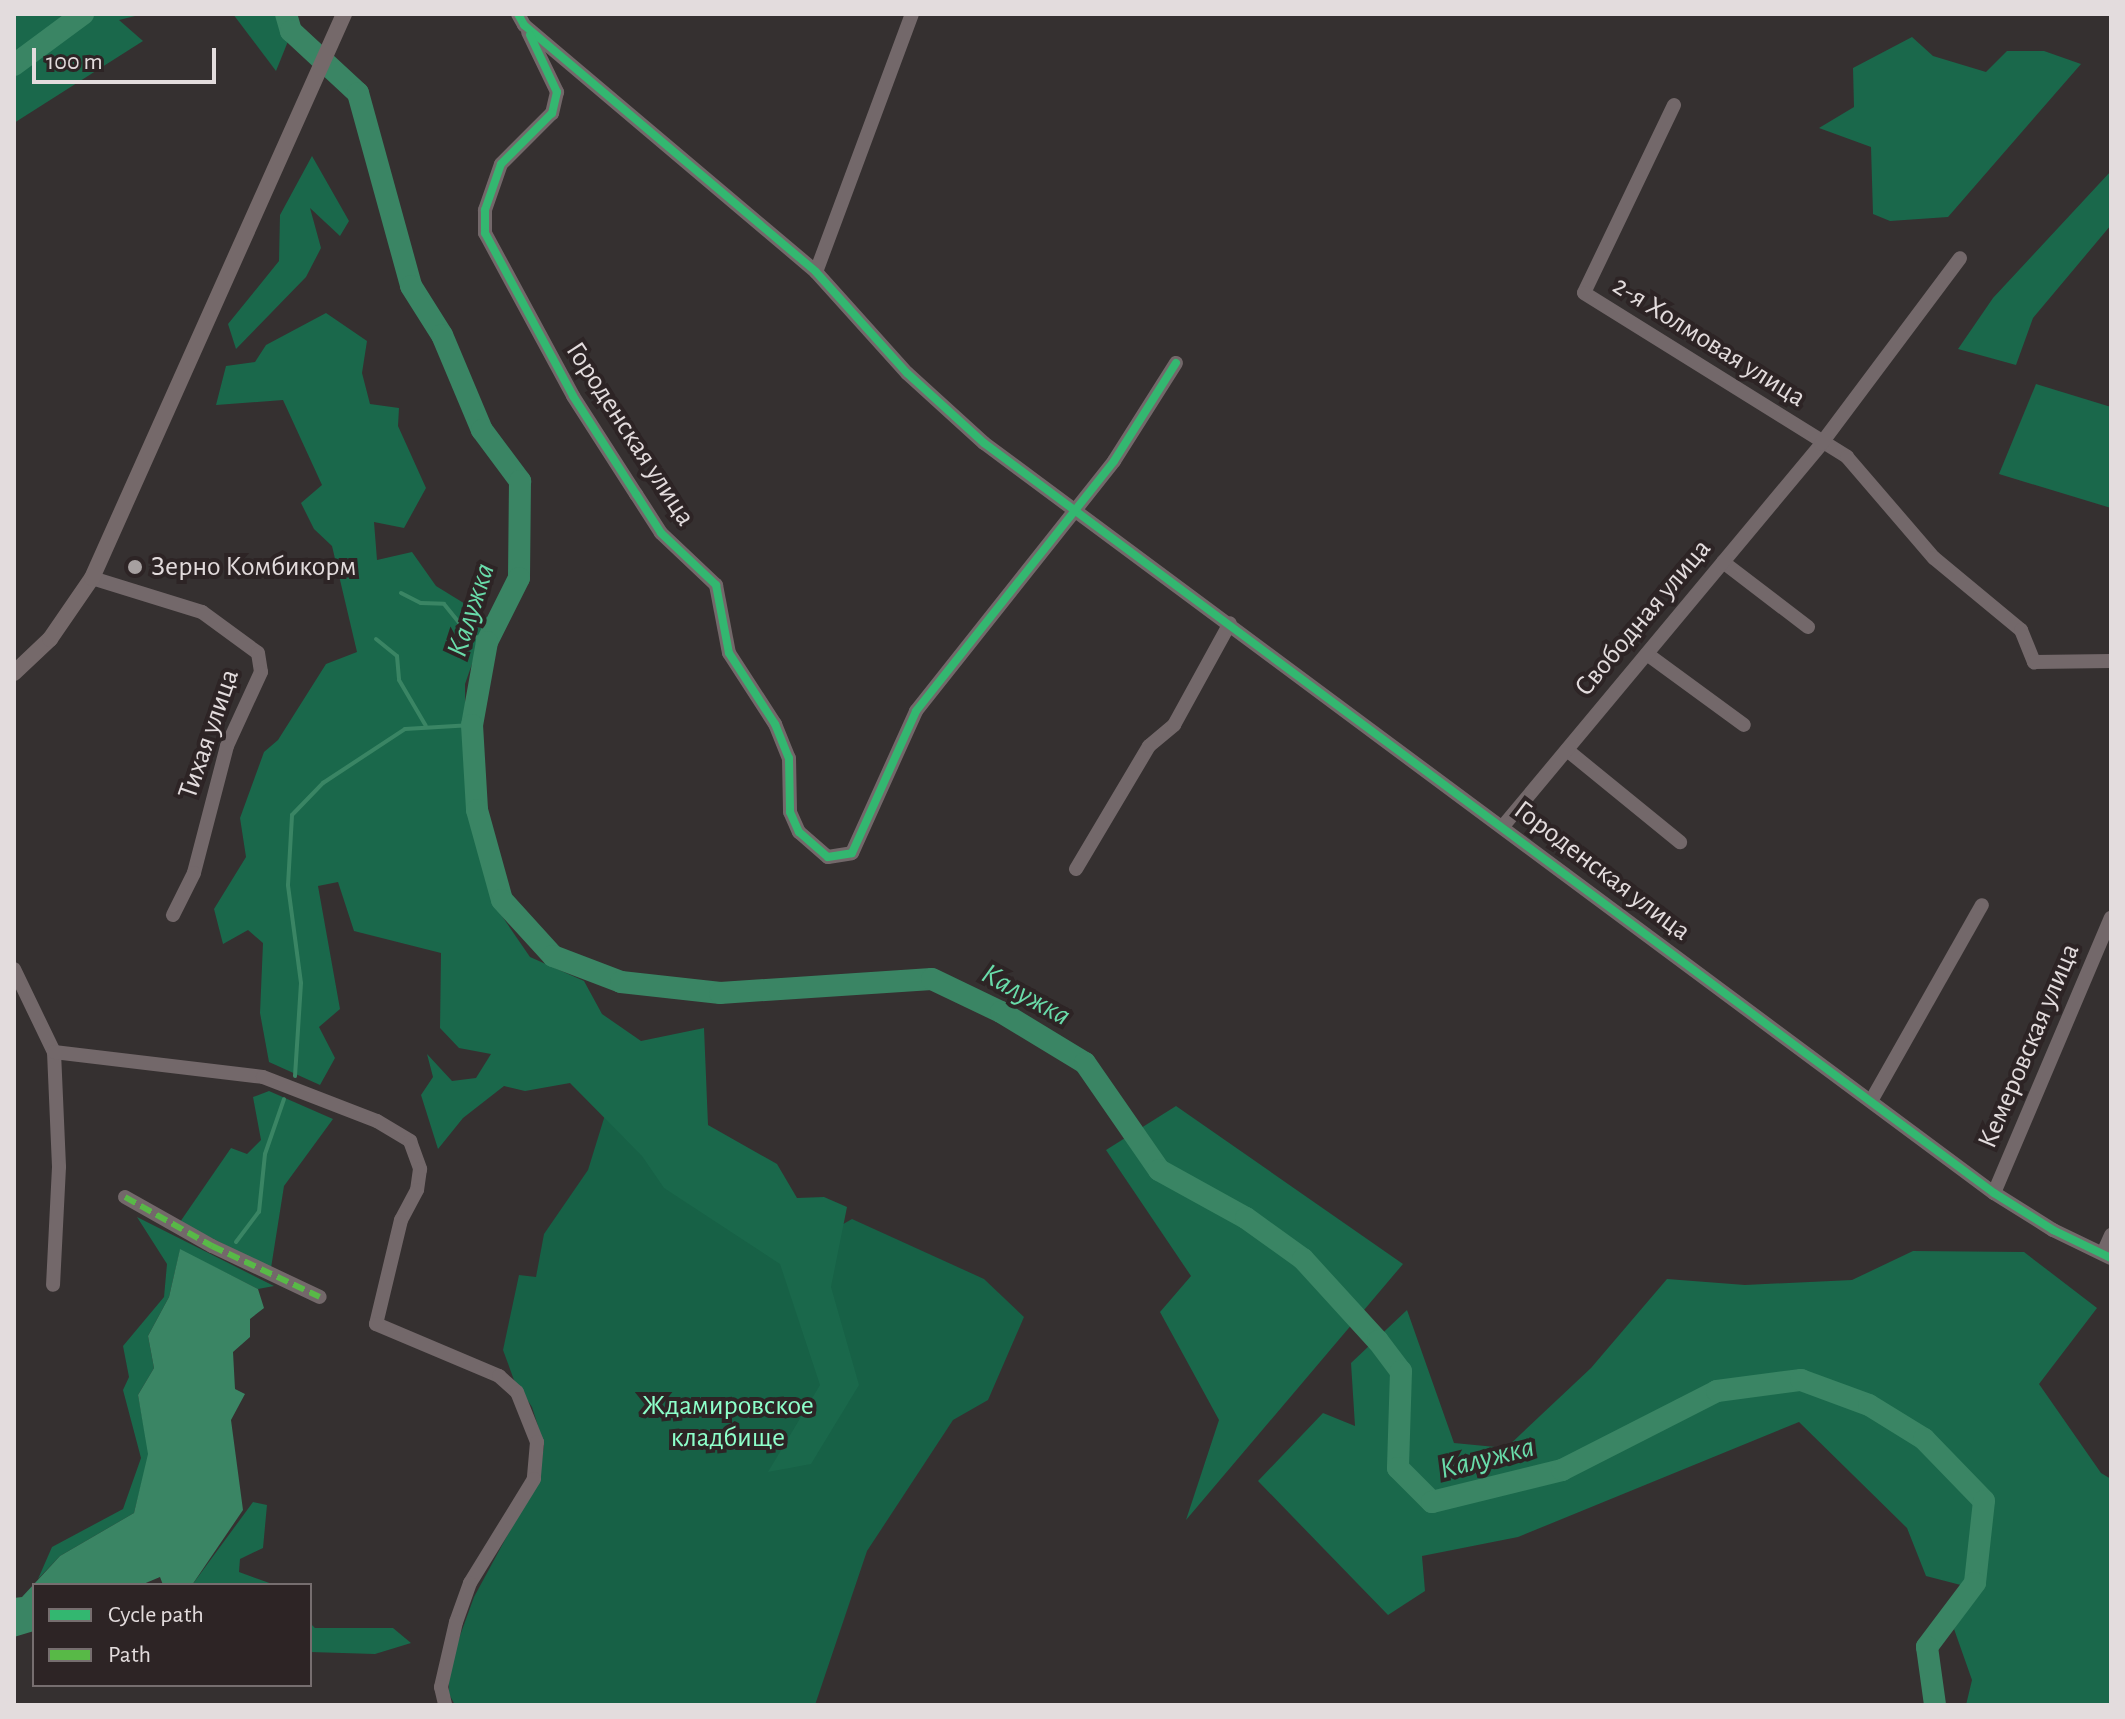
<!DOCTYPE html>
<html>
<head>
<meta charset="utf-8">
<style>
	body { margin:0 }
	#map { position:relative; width:2125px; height:1719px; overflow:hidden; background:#353030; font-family:"Alegreya Sans",sans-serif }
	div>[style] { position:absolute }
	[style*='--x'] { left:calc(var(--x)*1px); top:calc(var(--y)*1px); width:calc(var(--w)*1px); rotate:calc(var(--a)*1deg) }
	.green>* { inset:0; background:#176146 }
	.forest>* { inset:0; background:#1a684b }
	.water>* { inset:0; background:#3a8564 }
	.stream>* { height:4px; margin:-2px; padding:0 2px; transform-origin:2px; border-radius:2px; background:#3a8564 }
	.river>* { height:22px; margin:-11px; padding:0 11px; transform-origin:11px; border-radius:11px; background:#3a8564 }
	.minor>* { height:14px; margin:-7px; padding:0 7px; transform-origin:7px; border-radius:7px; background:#73686a }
	.major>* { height:16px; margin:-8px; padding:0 8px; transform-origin:8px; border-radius:8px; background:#75696a }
	.quiet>* { height:6px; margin-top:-3px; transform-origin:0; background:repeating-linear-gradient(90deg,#58b947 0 12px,transparent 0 18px) }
	.cycleway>* { height:8px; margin:-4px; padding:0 4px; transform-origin:4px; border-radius:4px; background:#33b770 }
	.dots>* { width:22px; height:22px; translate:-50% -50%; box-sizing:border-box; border:4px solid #2d2425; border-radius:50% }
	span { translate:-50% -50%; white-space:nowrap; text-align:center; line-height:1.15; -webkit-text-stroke:8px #2d2425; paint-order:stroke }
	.street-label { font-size:28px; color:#e3dcdd }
	.poi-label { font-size:28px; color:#e3dcdd }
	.left { translate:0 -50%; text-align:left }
	.park-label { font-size:28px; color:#8dffca }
	.water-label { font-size:30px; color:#69dcaa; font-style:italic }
	.frame { position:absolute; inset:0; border:16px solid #e3dcdd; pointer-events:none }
	.legend { position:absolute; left:32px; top:1583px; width:280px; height:104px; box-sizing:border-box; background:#2d2425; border:2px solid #766e6f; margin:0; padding:10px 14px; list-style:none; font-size:24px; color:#e3dcdd }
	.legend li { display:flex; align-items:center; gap:16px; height:40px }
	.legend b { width:40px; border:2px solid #766e6f }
	.scale { position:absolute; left:32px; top:48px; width:184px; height:36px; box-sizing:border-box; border:4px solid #e3dcdd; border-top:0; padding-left:10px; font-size:24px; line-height:28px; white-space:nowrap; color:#e3dcdd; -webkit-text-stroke:6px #2d2425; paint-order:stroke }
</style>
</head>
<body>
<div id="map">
	<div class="green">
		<i style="clip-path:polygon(605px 1115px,798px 1250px,852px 1219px,984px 1279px,1024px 1317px,988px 1400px,953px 1420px,867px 1551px,815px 1705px,455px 1705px,449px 1694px,449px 1666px,474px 1597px,540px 1475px,544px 1445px,532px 1407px,514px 1380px,503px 1350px,519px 1275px,536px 1277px,544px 1234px,588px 1170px)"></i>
	</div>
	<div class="forest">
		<i style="clip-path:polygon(14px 14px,143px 14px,119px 20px,143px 41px,14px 123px)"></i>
		<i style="clip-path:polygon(233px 14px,299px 14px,276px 71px)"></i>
		<i style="clip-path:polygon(1912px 37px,1933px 56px,1986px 72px,2007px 51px,2044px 51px,2081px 64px,1948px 217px,1890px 221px,1873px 214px,1871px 147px,1819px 128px,1854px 107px,1853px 68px)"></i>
		<i style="clip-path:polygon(312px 156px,349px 221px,340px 236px,310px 208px,321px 248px,306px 277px,236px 349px,228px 324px,279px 261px,280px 215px)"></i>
		<i style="clip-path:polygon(2111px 171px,2111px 225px,2033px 318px,2016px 365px,1958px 349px,1993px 298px)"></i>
		<i style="clip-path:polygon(326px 313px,367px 341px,362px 373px,370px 404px,399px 408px,398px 426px,426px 488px,404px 528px,374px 522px,377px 560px,412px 552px,436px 586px,488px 618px,465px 684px,466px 780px,493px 903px,530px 957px,584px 981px,602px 1014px,641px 1041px,704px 1028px,708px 1125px,777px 1164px,797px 1198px,824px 1197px,847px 1207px,831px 1287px,859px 1385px,811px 1464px,768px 1472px,820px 1385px,780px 1264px,664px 1188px,642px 1156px,570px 1083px,525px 1091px,504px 1086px,463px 1118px,438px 1149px,421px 1095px,433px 1077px,427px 1054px,452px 1081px,476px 1078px,491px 1054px,459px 1048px,440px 1028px,441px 953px,354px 931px,338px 882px,318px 886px,340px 1009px,319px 1027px,335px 1058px,320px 1085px,269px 1062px,260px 1013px,263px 943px,248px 930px,223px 944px,214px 909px,246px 857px,240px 818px,264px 752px,278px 740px,326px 664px,357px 652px,332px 546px,314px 529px,301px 503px,322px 485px,283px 400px,216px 405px,226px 366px,255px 362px,266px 345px)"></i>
		<i style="clip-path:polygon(2036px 384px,2111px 407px,2111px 508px,1999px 474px)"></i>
		<i style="clip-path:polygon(269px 1091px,333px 1119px,284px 1186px,271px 1268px,180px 1222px,231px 1148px,247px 1154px,261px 1140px,253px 1097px)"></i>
		<i style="clip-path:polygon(1176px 1106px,1403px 1264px,1186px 1520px,1219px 1420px,1160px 1312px,1191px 1276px,1106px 1150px)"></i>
		<i style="clip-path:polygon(137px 1217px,274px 1286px,258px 1289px,180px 1250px,169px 1297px,148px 1336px,154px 1368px,138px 1395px,149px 1454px,134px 1513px,60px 1556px,38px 1579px,52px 1547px,123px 1509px,141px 1458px,123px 1390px,129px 1377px,123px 1346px,164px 1297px,167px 1264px)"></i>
		<i style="clip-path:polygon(1913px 1251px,2024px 1252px,2097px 1308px,2039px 1384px,2101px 1473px,2111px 1479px,2111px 1705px,1966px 1705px,1972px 1680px,1954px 1629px,1980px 1590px,1926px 1576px,1907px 1528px,1799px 1422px,1518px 1537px,1422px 1556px,1425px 1591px,1388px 1615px,1258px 1481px,1323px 1413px,1355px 1426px,1351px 1363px,1407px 1310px,1454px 1443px,1506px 1448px,1591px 1368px,1667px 1279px,1745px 1285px,1852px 1280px)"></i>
		<i style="clip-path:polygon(253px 1502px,267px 1505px,263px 1548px,240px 1559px,239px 1572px,275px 1585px,192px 1585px)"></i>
		<i style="clip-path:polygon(310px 1623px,315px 1628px,393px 1628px,411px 1643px,375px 1654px,310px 1652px)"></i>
	</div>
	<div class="water">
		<i style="clip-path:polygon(180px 1249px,258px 1289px,264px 1308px,250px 1319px,250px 1337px,233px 1352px,235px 1389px,245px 1394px,231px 1420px,243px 1510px,192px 1585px,163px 1585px,160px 1577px,141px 1585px,34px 1585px,34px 1631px,14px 1637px,14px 1598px,22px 1597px,60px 1556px,134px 1513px,148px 1454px,138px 1395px,154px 1368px,148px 1336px,169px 1297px)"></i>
	</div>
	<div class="stream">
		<i style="--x:401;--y:593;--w:22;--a:27"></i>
		<i style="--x:421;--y:603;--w:23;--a:2"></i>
		<i style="--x:444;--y:604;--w:36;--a:51"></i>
		<i style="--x:467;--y:632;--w:22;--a:27"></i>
		<i style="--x:376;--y:639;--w:27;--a:39"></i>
		<i style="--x:397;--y:656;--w:24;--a:85"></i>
		<i style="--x:399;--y:680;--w:53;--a:59.6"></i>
		<i style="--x:295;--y:1076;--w:93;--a:-86.3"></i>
		<i style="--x:301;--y:983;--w:99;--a:-97.6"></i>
		<i style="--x:288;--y:885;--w:70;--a:-86.7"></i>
		<i style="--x:292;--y:815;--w:45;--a:-45.9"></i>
		<i style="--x:323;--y:783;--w:98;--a:-33.4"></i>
		<i style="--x:405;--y:729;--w:67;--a:-3.4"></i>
		<i style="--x:236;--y:1242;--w:38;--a:-53"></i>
		<i style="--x:259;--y:1212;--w:58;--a:-84.1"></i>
		<i style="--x:265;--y:1154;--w:58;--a:-70.9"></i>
	</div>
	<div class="river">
		<i style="--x:286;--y:14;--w:18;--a:74"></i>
		<i style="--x:291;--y:31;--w:91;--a:42.8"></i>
		<i style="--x:358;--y:93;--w:200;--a:74.6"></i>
		<i style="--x:411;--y:286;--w:58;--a:57.7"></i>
		<i style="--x:442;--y:335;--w:103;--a:67.2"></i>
		<i style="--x:482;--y:430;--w:64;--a:53.3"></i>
		<i style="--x:520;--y:481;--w:97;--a:90.6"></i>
		<i style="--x:519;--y:578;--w:72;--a:116.6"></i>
		<i style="--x:487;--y:642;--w:84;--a:100.2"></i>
		<i style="--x:472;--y:725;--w:85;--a:86.6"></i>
		<i style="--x:477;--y:810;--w:93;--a:74.5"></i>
		<i style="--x:502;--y:900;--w:76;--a:47.7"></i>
		<i style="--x:553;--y:956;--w:73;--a:20.9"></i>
		<i style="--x:621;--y:982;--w:100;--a:6.3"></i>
		<i style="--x:720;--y:993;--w:212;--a:-3.8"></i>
		<i style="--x:932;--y:979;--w:76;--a:25.6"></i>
		<i style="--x:1001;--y:1012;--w:98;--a:31.3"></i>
		<i style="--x:1085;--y:1063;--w:130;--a:55.3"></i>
		<i style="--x:1159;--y:1170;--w:99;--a:28.9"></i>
		<i style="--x:1246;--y:1218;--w:70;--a:35.7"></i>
		<i style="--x:1303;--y:1259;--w:111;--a:47.6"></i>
		<i style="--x:1378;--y:1341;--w:38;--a:53"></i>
		<i style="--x:1401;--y:1371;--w:97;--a:91.8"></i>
		<i style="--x:1398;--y:1468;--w:48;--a:45"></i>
		<i style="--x:1432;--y:1502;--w:134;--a:-13.8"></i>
		<i style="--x:1562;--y:1470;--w:174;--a:-27"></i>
		<i style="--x:1717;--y:1391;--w:85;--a:-7.5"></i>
		<i style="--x:1801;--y:1380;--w:72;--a:20.2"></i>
		<i style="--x:1869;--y:1405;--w:65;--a:31.7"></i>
		<i style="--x:1924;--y:1439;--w:86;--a:45.9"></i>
		<i style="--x:1984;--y:1501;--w:82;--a:96.3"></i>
		<i style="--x:1975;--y:1583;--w:80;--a:126.9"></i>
		<i style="--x:1927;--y:1647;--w:59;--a:82.1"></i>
		<i style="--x:14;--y:65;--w:86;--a:-36.5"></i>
	</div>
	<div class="minor">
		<i style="--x:518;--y:14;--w:13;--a:61"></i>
		<i style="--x:524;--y:25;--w:382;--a:40.2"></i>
		<i style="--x:816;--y:272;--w:136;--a:48"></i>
		<i style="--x:907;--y:373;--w:104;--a:42.3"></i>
		<i style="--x:984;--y:443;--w:1258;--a:36.6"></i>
		<i style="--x:1994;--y:1193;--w:70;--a:32.1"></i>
		<i style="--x:2053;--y:1230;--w:64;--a:25.8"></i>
		<i style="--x:528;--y:32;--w:67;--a:64.2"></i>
		<i style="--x:557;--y:92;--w:22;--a:103"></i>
		<i style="--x:552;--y:113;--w:72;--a:135"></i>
		<i style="--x:501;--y:164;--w:49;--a:109.2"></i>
		<i style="--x:485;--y:210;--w:23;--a:90"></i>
		<i style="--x:485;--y:233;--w:185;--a:61.6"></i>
		<i style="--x:573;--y:396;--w:117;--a:57.3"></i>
		<i style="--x:636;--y:494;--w:46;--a:57.3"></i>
		<i style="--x:661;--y:533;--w:76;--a:43.4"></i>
		<i style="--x:716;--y:585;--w:69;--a:79.2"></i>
		<i style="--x:729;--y:653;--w:85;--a:57.1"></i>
		<i style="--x:775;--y:724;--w:37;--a:68"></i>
		<i style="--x:789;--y:758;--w:54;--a:88.9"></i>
		<i style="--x:790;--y:812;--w:22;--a:66"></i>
		<i style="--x:799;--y:832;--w:38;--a:41"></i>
		<i style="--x:828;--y:857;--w:24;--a:-9"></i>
		<i style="--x:852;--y:853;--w:156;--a:-65.7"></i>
		<i style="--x:916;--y:711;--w:319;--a:-51.6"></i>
		<i style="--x:1114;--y:461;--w:116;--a:-57.7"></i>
		<i style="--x:1674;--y:105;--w:208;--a:115.6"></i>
		<i style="--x:1584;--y:293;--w:310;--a:31.9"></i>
		<i style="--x:1847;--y:457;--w:133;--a:49.3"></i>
		<i style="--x:1934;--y:558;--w:113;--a:39.6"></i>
		<i style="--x:2021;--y:630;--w:35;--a:68"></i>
		<i style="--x:2034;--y:662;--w:77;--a:-0.7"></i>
		<i style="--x:816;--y:272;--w:275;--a:-69.6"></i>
		<i style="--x:1723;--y:562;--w:107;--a:37.4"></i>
		<i style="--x:92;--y:578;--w:115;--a:17.2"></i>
		<i style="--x:202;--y:612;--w:69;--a:36.2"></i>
		<i style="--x:258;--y:653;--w:19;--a:81"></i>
		<i style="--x:261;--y:672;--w:81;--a:114.7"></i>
		<i style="--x:227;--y:746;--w:131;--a:104.6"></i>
		<i style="--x:194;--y:873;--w:47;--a:116.6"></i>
		<i style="--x:1647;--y:654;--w:120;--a:36.2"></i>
		<i style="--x:1567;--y:750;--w:146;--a:39.2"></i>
		<i style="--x:1504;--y:825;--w:496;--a:-50.2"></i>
		<i style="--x:1821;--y:444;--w:232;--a:-53.2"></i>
		<i style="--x:1076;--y:869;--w:143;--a:-59.3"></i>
		<i style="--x:1149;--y:746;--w:33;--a:-40"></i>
		<i style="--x:1174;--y:725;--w:116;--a:-61.2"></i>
		<i style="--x:14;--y:969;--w:92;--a:64.3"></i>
		<i style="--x:54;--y:1052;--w:115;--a:87.5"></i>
		<i style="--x:59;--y:1167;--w:118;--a:92.9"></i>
		<i style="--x:54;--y:1052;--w:210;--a:6.8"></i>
		<i style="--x:263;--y:1077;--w:122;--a:21.1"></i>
		<i style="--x:377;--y:1121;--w:39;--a:31"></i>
		<i style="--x:410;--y:1141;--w:30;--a:70"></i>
		<i style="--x:420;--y:1169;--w:21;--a:98"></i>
		<i style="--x:417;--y:1190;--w:34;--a:118"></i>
		<i style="--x:401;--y:1220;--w:107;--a:103.5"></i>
		<i style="--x:376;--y:1324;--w:134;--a:22.9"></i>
		<i style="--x:499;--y:1376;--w:24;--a:42"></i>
		<i style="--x:517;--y:1392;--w:54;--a:68.2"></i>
		<i style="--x:537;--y:1442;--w:37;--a:95"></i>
		<i style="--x:534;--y:1479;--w:122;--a:121.6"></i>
		<i style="--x:470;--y:1583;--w:41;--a:109.7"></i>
		<i style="--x:456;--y:1622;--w:67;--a:103"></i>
		<i style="--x:441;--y:1687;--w:18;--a:77"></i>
		<i style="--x:1871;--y:1101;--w:225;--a:-60.5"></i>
		<i style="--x:1994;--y:1193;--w:299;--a:-67"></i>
		<i style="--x:125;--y:1197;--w:100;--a:29.4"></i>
		<i style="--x:212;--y:1246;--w:119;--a:25.3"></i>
		<i style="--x:2103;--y:1253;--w:20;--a:-66"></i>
	</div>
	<div class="major">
		<i style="--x:14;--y:673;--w:50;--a:-43.4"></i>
		<i style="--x:50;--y:639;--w:74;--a:-55.5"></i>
		<i style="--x:92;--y:578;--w:618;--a:-65.92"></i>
	</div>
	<div class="quiet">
		<i style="--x:125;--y:1197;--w:100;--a:29.4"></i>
		<i style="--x:212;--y:1246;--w:119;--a:25.3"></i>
	</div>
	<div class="cycleway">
		<i style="--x:518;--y:14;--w:13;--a:61"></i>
		<i style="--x:524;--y:25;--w:382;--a:40.2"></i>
		<i style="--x:816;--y:272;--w:136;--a:48"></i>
		<i style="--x:907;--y:373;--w:104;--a:42.3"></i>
		<i style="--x:984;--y:443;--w:1258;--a:36.6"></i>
		<i style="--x:1994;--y:1193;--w:70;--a:32.1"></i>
		<i style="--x:2053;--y:1230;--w:64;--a:25.8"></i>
		<i style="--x:530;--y:35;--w:63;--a:64.7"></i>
		<i style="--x:557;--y:92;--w:22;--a:103"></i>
		<i style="--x:552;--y:113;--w:72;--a:135"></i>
		<i style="--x:501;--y:164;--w:49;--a:109.2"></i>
		<i style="--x:485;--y:210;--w:23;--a:90"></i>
		<i style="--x:485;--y:233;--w:185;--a:61.6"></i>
		<i style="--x:573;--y:396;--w:117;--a:57.3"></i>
		<i style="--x:636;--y:494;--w:46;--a:57.3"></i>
		<i style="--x:661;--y:533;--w:76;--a:43.4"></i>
		<i style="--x:716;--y:585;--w:69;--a:79.2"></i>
		<i style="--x:729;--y:653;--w:85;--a:57.1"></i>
		<i style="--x:775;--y:724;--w:37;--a:68"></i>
		<i style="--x:789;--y:758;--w:54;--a:88.9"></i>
		<i style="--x:790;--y:812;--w:22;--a:66"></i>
		<i style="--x:799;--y:832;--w:38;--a:41"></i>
		<i style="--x:828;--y:857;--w:24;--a:-9"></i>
		<i style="--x:852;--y:853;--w:156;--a:-65.7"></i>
		<i style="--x:916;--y:711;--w:319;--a:-51.6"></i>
		<i style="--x:1114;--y:461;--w:116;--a:-57.7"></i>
	</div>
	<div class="dots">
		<i style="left:135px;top:567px;background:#a6a0a0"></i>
	</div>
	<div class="street-label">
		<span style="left:1709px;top:342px;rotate:32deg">2-я Холмовая улица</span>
		<span style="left:630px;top:434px;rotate:57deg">Городенская улица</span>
		<span style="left:1643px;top:618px;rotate:-50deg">Свободная улица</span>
		<span style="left:209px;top:734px;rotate:-71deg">Тихая улица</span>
		<span style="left:1602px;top:871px;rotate:37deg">Городенская улица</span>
		<span style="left:2029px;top:1046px;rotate:-67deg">Кемеровская улица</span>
	</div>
	<div class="poi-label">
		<span class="left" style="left:151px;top:567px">Зерно Комбикорм</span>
	</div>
	<div class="park-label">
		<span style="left:728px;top:1422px">Ждамировское<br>кладбище</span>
	</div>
	<div class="water-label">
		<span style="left:471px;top:610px;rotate:-72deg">Калужка</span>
		<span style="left:1026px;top:995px;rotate:29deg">Калужка</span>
		<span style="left:1487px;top:1458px;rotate:-14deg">Калужка</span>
	</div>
	<div class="frame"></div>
	<ul class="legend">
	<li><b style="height:10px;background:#33b770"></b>Cycle path</li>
	<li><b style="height:10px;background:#58b947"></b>Path</li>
	</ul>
	<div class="scale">100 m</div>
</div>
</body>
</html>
